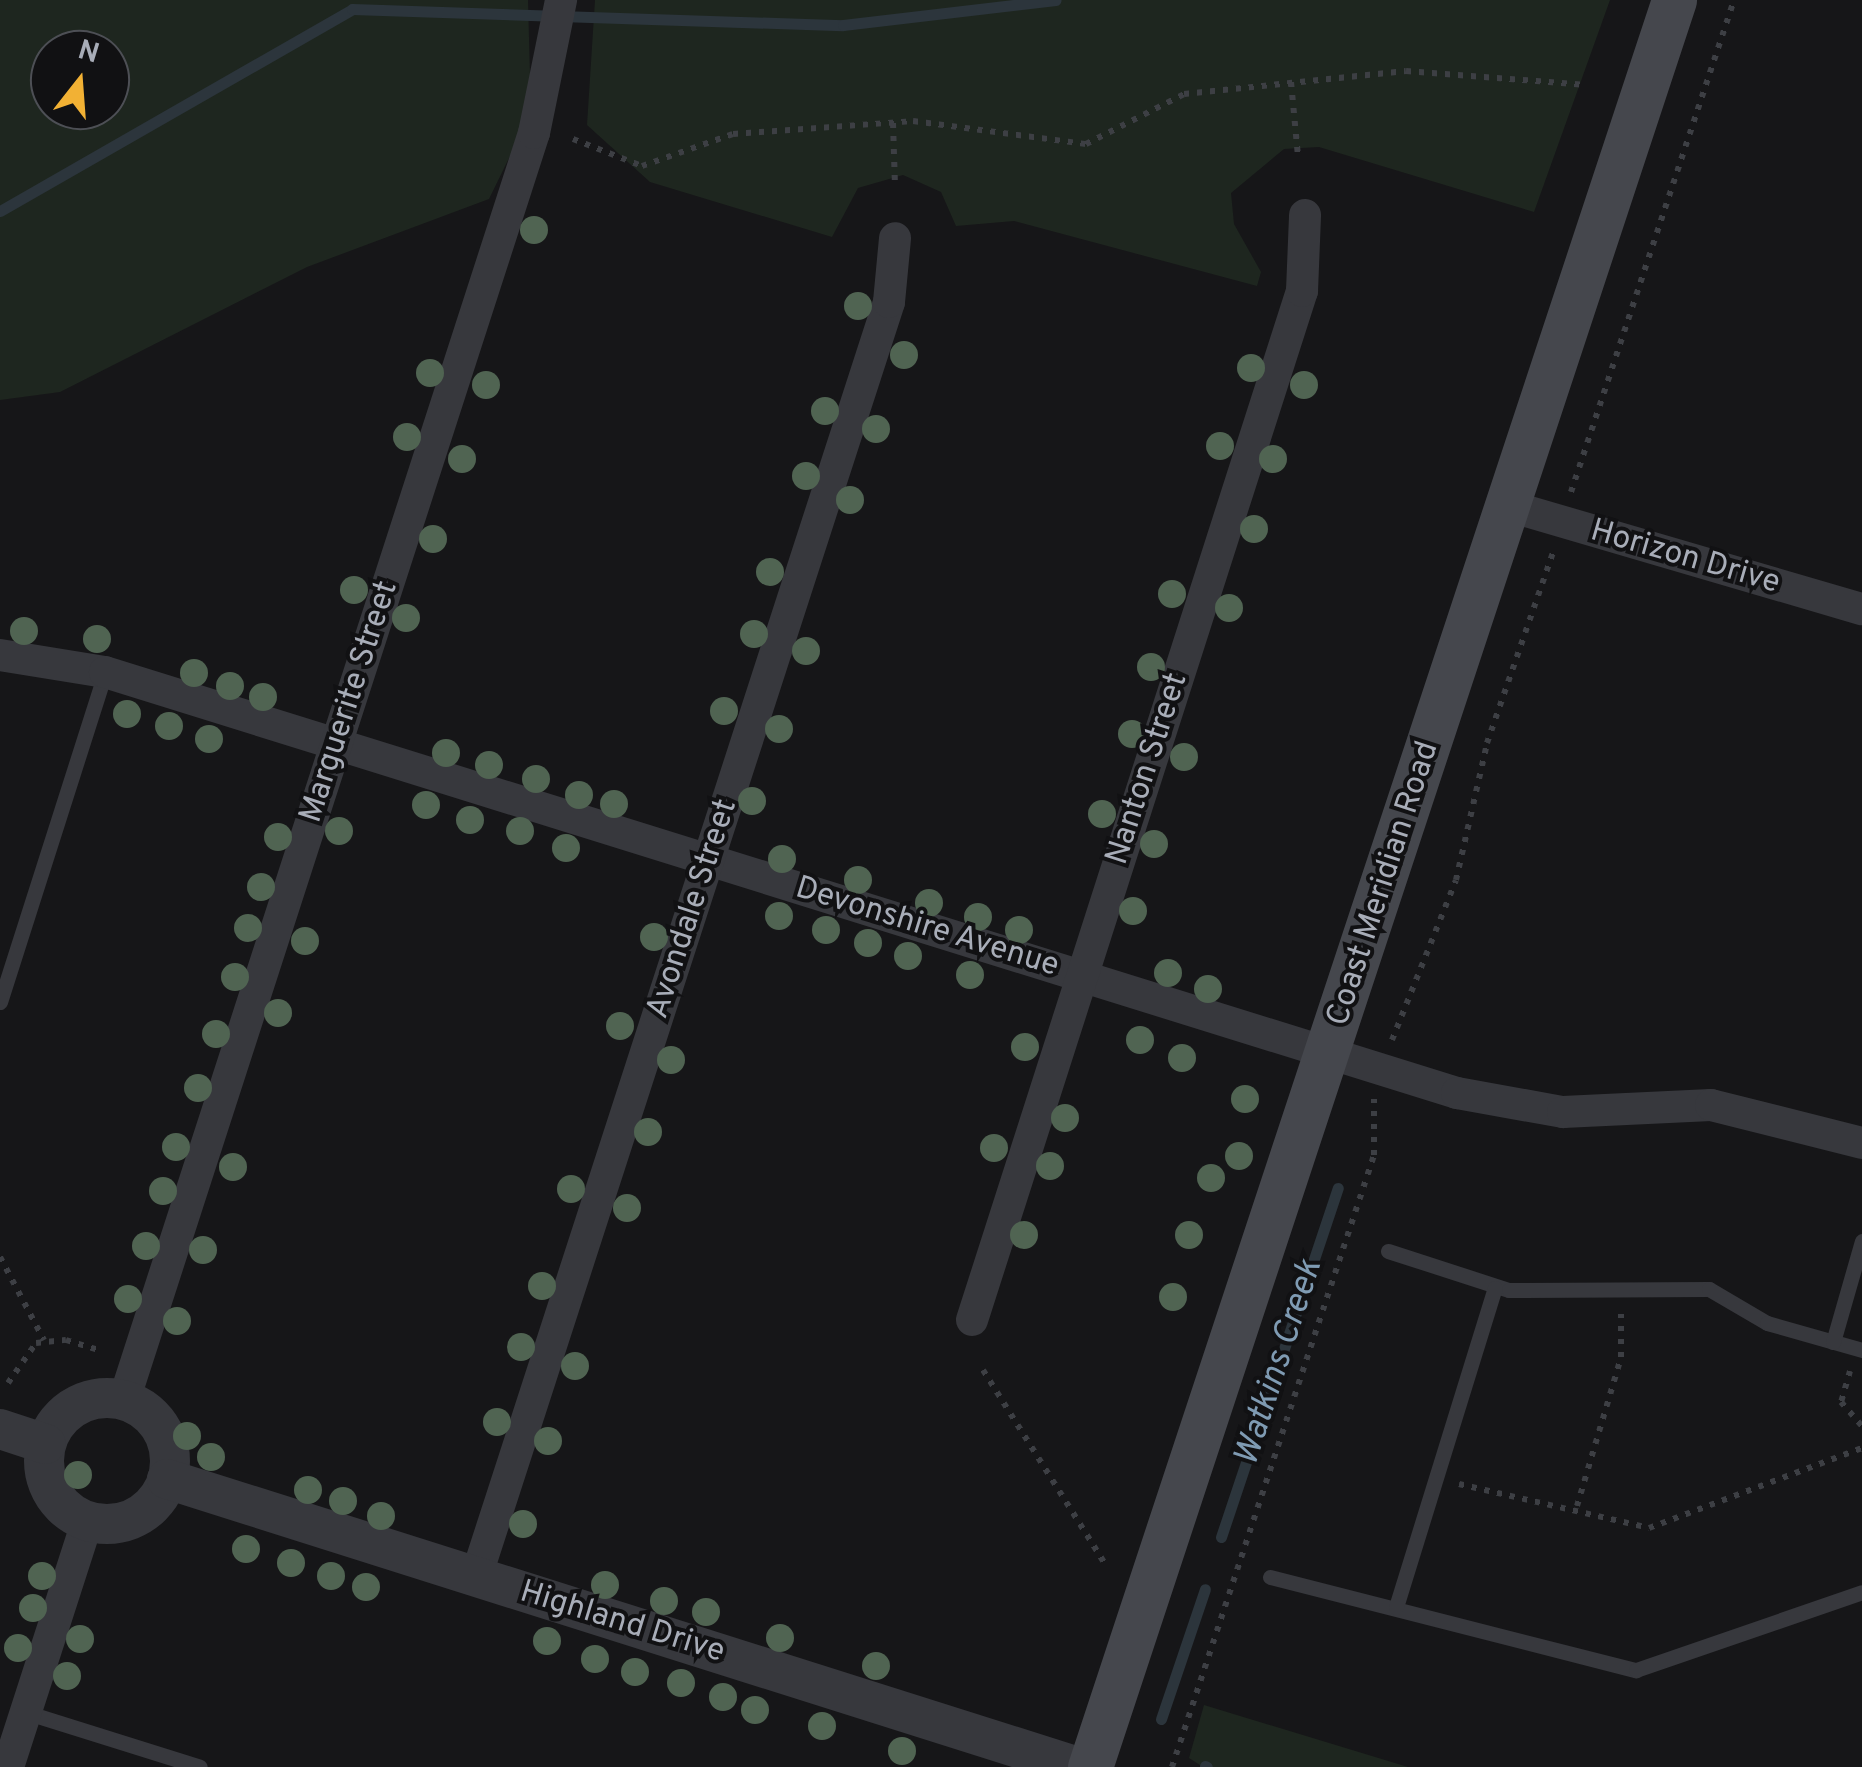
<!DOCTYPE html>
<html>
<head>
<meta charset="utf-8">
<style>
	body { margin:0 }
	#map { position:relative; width:1862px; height:1767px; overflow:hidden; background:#161618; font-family:Overpass,sans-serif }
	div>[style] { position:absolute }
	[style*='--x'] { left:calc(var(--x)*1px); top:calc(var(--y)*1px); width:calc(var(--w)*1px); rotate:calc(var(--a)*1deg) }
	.green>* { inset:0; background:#1e261f }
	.stream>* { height:11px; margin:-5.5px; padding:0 5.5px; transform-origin:5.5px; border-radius:5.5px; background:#2c353c }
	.path>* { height:6px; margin-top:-3px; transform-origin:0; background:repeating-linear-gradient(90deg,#3d3f44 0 5px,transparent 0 13px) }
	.service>* { height:15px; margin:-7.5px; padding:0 7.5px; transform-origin:7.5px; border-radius:7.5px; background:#37383d }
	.minor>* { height:32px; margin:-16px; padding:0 16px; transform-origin:16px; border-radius:16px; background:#37383d }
	.tertiary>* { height:40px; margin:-20px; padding:0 20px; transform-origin:20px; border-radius:20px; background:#37383d }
	.tertiary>.ring { margin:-20px; padding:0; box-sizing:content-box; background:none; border:40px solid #37383d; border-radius:50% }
	.secondary>* { height:45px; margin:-22.5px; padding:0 22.5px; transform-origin:22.5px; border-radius:22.5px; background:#45474d }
	.trees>* { width:28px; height:28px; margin:-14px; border-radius:50%; background:#506452 }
	span { translate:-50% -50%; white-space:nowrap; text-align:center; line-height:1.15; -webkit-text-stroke:8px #111113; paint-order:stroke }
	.street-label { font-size:32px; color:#a8adb8 }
	.water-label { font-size:35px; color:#7f9bb3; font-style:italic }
	.north { position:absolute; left:30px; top:30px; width:100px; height:100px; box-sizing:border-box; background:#111113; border:2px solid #4d4f55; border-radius:50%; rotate:17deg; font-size:28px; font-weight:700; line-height:40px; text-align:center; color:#a8adb8 }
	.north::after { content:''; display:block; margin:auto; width:35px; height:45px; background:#f2b134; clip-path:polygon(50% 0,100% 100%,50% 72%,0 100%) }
</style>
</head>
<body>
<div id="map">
	<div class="green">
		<i style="clip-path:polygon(evenodd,0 0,528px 0,531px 113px,489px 199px,307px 267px,60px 392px,0 400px,0 0,50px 50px,110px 50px,110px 110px,50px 110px,50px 50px)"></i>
		<i style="clip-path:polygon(595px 0,1610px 0,1534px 212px,1319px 147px,1284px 149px,1231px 193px,1234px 224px,1261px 272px,1257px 286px,1014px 221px,956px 226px,941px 192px,903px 175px,858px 188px,832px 237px,650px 182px,587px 125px)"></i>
		<i style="clip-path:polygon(1204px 1705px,1408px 1767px,1203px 1767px,1189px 1758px)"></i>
	</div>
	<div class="stream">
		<i style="--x:0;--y:211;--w:406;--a:-29.8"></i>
		<i style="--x:352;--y:9;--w:491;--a:1.9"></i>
		<i style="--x:843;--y:25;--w:214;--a:-6.7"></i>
		<i style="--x:1221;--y:1537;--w:368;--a:-71.5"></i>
		<i style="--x:1161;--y:1719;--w:137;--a:-71.3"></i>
		<i style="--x:1205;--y:1766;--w:2;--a:27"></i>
	</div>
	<div class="path">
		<i style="--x:1291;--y:82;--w:74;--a:84.6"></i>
		<i style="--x:893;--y:123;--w:64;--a:88.2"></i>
		<i style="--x:573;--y:139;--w:74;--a:21.4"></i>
		<i style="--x:642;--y:166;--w:96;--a:-19.4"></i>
		<i style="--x:733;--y:134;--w:180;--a:-4.1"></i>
		<i style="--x:913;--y:121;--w:175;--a:7.6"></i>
		<i style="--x:1086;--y:144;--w:110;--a:-27"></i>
		<i style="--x:1184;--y:94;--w:223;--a:-5.9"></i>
		<i style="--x:1406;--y:71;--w:181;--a:4.4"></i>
		<i style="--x:1571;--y:492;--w:518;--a:-71.67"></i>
		<i style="--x:1392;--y:1040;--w:172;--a:-68.2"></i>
		<i style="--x:1456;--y:880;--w:140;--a:-77.2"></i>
		<i style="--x:1487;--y:743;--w:202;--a:-70.9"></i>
		<i style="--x:0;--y:1257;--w:94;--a:62.1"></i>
		<i style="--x:983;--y:1370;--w:229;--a:57.8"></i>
		<i style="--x:1850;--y:1371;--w:32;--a:106"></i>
		<i style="--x:1841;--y:1402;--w:32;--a:49"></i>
		<i style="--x:8;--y:1383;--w:49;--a:-55"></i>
		<i style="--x:36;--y:1343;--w:30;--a:-6"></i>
		<i style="--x:66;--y:1340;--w:37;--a:17"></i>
		<i style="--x:1459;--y:1484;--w:195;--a:13"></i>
		<i style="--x:1649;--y:1528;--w:228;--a:-20.6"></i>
		<i style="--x:1577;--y:1506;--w:155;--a:-73.5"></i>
		<i style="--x:1621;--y:1357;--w:43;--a:-90"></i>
		<i style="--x:1172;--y:1767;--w:644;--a:-71.73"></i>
		<i style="--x:1374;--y:1155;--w:56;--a:-90"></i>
	</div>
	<div class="service">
		<i style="--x:0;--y:1002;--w:346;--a:-72.3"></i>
		<i style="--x:1388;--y:1251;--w:127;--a:17.9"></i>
		<i style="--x:1509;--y:1290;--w:200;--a:-0.3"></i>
		<i style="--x:1709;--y:1289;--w:67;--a:30.4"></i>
		<i style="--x:1767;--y:1323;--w:99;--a:15.9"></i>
		<i style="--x:1833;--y:1342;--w:105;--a:-74"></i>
		<i style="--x:1270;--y:1577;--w:378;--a:14.3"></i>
		<i style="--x:1636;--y:1670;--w:239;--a:-19"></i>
		<i style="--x:1396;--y:1607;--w:334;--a:-72.8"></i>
		<i style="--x:25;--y:1712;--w:183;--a:17.4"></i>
	</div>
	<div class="minor">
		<i style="--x:1509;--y:506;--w:368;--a:16.3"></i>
		<i style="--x:0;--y:655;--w:106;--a:9.2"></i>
		<i style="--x:105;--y:672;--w:1416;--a:17.3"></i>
		<i style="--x:1457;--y:1093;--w:108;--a:10.2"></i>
		<i style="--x:1563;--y:1112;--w:148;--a:-2.7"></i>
		<i style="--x:1711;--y:1105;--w:156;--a:14.1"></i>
		<i style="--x:972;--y:1320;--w:1081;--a:-72.22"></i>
		<i style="--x:1302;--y:291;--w:76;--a:-87.7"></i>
		<i style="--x:124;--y:1400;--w:1332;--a:-72.07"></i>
		<i style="--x:534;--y:133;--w:136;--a:-78.5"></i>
		<i style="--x:476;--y:1577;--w:1340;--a:-72.05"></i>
		<i style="--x:889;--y:302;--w:64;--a:-84.6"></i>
		<i style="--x:8;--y:1767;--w:257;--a:-72.1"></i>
	</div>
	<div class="tertiary">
		<i class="ring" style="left:44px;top:1398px;width:86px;height:86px"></i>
		<i style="--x:0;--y:1429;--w:48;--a:18.1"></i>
		<i style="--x:167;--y:1479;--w:955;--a:17.54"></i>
	</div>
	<div class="secondary">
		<i style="--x:1090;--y:1767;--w:1861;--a:-71.71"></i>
	</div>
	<div class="trees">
		<i style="left:534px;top:230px"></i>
		<i style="left:858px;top:306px"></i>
		<i style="left:904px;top:355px"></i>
		<i style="left:1251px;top:368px"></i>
		<i style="left:430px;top:373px"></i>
		<i style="left:486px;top:385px"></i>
		<i style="left:1304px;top:385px"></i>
		<i style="left:825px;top:411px"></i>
		<i style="left:876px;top:429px"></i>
		<i style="left:407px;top:437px"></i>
		<i style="left:1220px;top:446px"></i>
		<i style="left:462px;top:459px"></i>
		<i style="left:1273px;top:459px"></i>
		<i style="left:806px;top:476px"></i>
		<i style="left:850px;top:500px"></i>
		<i style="left:1254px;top:529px"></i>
		<i style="left:433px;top:539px"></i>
		<i style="left:770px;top:572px"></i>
		<i style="left:354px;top:590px"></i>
		<i style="left:1172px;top:594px"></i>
		<i style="left:1229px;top:608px"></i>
		<i style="left:406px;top:618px"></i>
		<i style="left:24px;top:631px"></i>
		<i style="left:754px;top:634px"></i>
		<i style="left:97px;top:639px"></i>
		<i style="left:806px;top:651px"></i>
		<i style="left:1151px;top:667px"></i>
		<i style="left:194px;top:673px"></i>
		<i style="left:230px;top:686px"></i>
		<i style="left:263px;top:697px"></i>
		<i style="left:724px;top:711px"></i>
		<i style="left:127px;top:714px"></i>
		<i style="left:169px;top:726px"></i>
		<i style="left:779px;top:729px"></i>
		<i style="left:1132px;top:734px"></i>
		<i style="left:209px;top:739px"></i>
		<i style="left:446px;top:753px"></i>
		<i style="left:1184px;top:757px"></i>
		<i style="left:489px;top:765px"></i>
		<i style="left:536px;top:779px"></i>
		<i style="left:579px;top:795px"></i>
		<i style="left:752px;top:801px"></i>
		<i style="left:614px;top:804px"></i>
		<i style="left:426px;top:805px"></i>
		<i style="left:1102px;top:814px"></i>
		<i style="left:470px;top:820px"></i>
		<i style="left:339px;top:831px"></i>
		<i style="left:520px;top:831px"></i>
		<i style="left:278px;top:837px"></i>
		<i style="left:1154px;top:844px"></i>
		<i style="left:566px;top:848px"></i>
		<i style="left:782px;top:859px"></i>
		<i style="left:858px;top:880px"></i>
		<i style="left:261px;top:887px"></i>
		<i style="left:929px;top:903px"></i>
		<i style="left:1133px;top:911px"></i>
		<i style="left:779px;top:916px"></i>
		<i style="left:978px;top:917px"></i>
		<i style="left:248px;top:928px"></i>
		<i style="left:826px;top:930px"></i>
		<i style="left:1019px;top:930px"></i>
		<i style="left:654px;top:937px"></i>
		<i style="left:305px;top:941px"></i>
		<i style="left:868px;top:943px"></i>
		<i style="left:908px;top:956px"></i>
		<i style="left:1168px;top:973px"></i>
		<i style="left:970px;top:975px"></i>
		<i style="left:235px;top:977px"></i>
		<i style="left:1208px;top:989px"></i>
		<i style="left:278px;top:1013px"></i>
		<i style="left:620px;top:1026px"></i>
		<i style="left:216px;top:1034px"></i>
		<i style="left:1140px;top:1040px"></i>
		<i style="left:1025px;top:1047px"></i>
		<i style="left:1182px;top:1058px"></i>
		<i style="left:671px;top:1060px"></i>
		<i style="left:198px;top:1088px"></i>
		<i style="left:1245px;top:1099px"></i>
		<i style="left:1065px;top:1118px"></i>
		<i style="left:648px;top:1132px"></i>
		<i style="left:176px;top:1147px"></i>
		<i style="left:994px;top:1148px"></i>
		<i style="left:1239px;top:1156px"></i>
		<i style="left:1050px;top:1166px"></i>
		<i style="left:233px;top:1167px"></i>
		<i style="left:1211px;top:1178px"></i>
		<i style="left:571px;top:1189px"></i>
		<i style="left:163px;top:1191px"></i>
		<i style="left:627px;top:1208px"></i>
		<i style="left:1024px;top:1235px"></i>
		<i style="left:1189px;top:1235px"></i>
		<i style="left:146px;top:1246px"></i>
		<i style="left:203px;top:1250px"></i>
		<i style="left:542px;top:1286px"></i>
		<i style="left:1173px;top:1297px"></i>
		<i style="left:128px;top:1299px"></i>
		<i style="left:177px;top:1321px"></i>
		<i style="left:521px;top:1347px"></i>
		<i style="left:575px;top:1366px"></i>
		<i style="left:497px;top:1422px"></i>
		<i style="left:187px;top:1436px"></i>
		<i style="left:548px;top:1441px"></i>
		<i style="left:211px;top:1457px"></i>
		<i style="left:78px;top:1475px"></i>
		<i style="left:308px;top:1490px"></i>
		<i style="left:343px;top:1501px"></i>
		<i style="left:381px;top:1516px"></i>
		<i style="left:523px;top:1524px"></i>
		<i style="left:246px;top:1549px"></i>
		<i style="left:291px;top:1563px"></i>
		<i style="left:42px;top:1576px"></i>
		<i style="left:331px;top:1576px"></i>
		<i style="left:605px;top:1585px"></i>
		<i style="left:366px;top:1587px"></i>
		<i style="left:664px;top:1601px"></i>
		<i style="left:33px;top:1608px"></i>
		<i style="left:706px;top:1612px"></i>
		<i style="left:780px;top:1638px"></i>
		<i style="left:80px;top:1639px"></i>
		<i style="left:547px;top:1641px"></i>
		<i style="left:18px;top:1648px"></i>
		<i style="left:595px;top:1659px"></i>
		<i style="left:876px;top:1666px"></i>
		<i style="left:635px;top:1672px"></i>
		<i style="left:67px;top:1676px"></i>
		<i style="left:681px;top:1683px"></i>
		<i style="left:723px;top:1697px"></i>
		<i style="left:755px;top:1710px"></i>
		<i style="left:822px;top:1726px"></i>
		<i style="left:902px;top:1751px"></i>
	</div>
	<div class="street-label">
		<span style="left:1685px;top:558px;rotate:16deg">Horizon Drive</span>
		<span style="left:350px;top:702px;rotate:-72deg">Marguerite Street</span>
		<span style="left:1148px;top:769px;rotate:-72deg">Nanton Street</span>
		<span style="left:1384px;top:884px;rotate:-72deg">Coast Meridian Road</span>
		<span style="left:693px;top:909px;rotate:-72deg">Avondale Street</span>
		<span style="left:927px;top:928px;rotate:17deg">Devonshire Avenue</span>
		<span style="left:622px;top:1623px;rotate:17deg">Highland Drive</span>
	</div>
	<div class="water-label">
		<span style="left:1279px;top:1363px;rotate:-72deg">Watkins Creek</span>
	</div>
	<div class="north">N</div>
</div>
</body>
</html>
